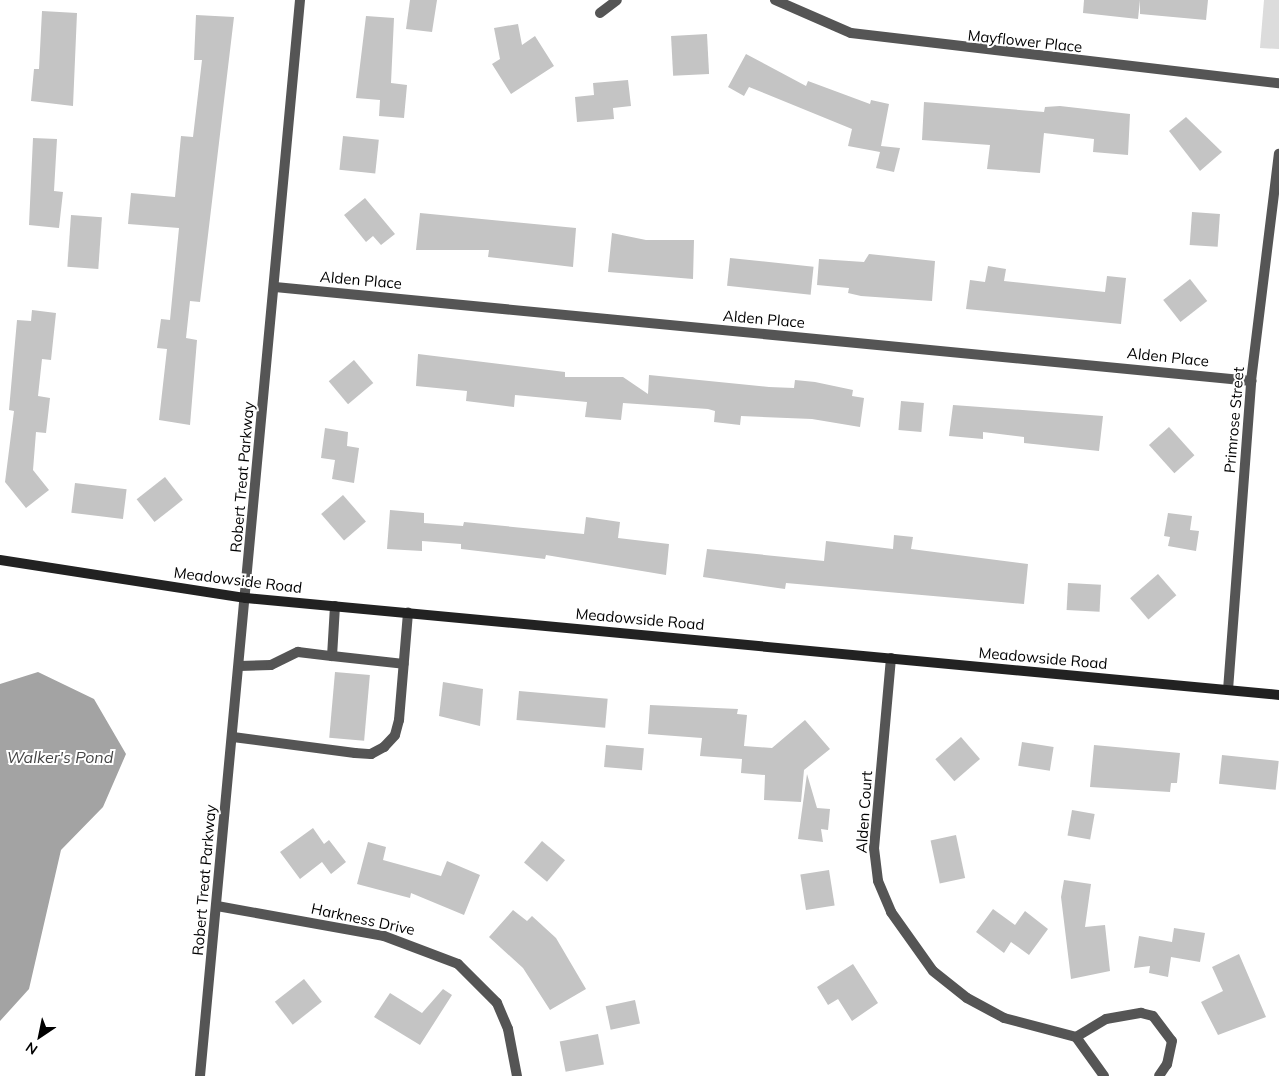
<!DOCTYPE html>
<html>
<head>
<meta charset="utf-8">
<style>
	body { margin:0 }
	#map { position:relative; width:1279px; height:1076px; overflow:hidden; background:#fff; font-family:Mulish,sans-serif }
	div>[style] { position:absolute }
	[style*='--x'] { left:calc(var(--x)*1px); top:calc(var(--y)*1px); width:calc(var(--w)*1px); rotate:calc(var(--a)*1deg) }
	.green>* { inset:0; background:#dcdcdc }
	.water>* { inset:0; background:#a3a3a3 }
	.building>* { inset:0; background:#c4c4c4; transform-origin:0 0 }
	.service>* { height:10px; margin:-5px; padding:0 5px; transform-origin:5px; border-radius:5px; background:#555 }
	.minor>* { height:10px; margin:-5px; padding:0 5px; transform-origin:5px; border-radius:5px; background:#555 }
	.tertiary>* { height:10px; margin:-5px; padding:0 5px; transform-origin:5px; border-radius:5px; background:#555 }
	.secondary>* { height:10px; margin:-5px; padding:0 5px; transform-origin:5px; border-radius:5px; background:#222 }
	span { translate:-50% -50%; white-space:nowrap; text-align:center; line-height:1.15; -webkit-text-stroke:4px #fff; paint-order:stroke }
	.street-label { font-size:15px; color:#000 }
	.water-label { font-size:16px; color:#444; font-style:italic }
	.north { position:absolute; left:15px; top:1011px; width:50px; height:50px; -webkit-text-stroke:4px #fff; paint-order:stroke; rotate:214deg; font-size:14px; font-weight:700; line-height:20px; text-align:center; color:#000 }
	.north::after { content:''; display:block; margin:auto; width:18px; height:22px; background:#000; clip-path:polygon(50% 0,100% 100%,50% 72%,0 100%) }
</style>
</head>
<body>
<div id="map">
	<div class="green">
		<i style="clip-path:polygon(1264px 0,1279px 0,1279px 49px,1260px 48px)"></i>
	</div>
	<div class="water">
		<i style="clip-path:polygon(38px 672px,94px 699px,126px 754px,103px 807px,61px 850px,29px 989px,0 1021px,0 684px)"></i>
	</div>
	<div class="building">
		<i style="clip-path:polygon(410px 0,437px 0,432px 32px,406px 29px)"></i>
		<i style="clip-path:polygon(1084px 0,1140px 0,1138px 19px,1083px 13px)"></i>
		<i style="clip-path:polygon(1140px 0,1208px 0,1206px 20px,1140px 14px)"></i>
		<i style="clip-path:polygon(42px 11px,77px 13px,73px 106px,31px 101px,34px 69px,39px 69px)"></i>
		<i style="clip-path:polygon(196px 15px,234px 17px,200px 302px,190px 301px,186px 338px,197px 340px,190px 425px,159px 420px,167px 349px,157px 348px,161px 319px,170px 320px,179px 228px,128px 224px,131px 193px,175px 197px,181px 136px,193px 137px,202px 60px,194px 60px)"></i>
		<i style="clip-path:polygon(366px 16px,394px 18px,391px 83px,407px 85px,404px 118px,379px 116px,380px 100px,356px 98px)"></i>
		<i style="clip-path:polygon(518px 24px,522px 45px,535px 36px,554px 66px,511px 94px,492px 64px,500px 59px,494px 28px)"></i>
		<i style="left:707px;top:34px;width:40px;height:36px;rotate:87deg"></i>
		<i style="clip-path:polygon(746px 54px,806px 86px,808px 81px,870px 104px,871px 100px,889px 104px,881px 146px,900px 148px,894px 172px,876px 168px,880px 152px,848px 146px,852px 129px,749px 87px,744px 96px,728px 87px)"></i>
		<i style="clip-path:polygon(628px 80px,631px 106px,613px 108px,614px 119px,577px 122px,575px 97px,594px 95px,593px 83px)"></i>
		<i style="clip-path:polygon(924px 102px,1044px 112px,1045px 107px,1060px 106px,1130px 114px,1128px 155px,1093px 152px,1094px 139px,1044px 133px,1040px 173px,987px 169px,990px 145px,922px 140px)"></i>
		<i style="clip-path:polygon(1186px 117px,1222px 152px,1200px 171px,1169px 131px)"></i>
		<i style="left:343px;top:136px;width:36px;height:34px;rotate:6deg"></i>
		<i style="clip-path:polygon(33px 138px,57px 139px,54px 191px,63px 192px,59px 228px,29px 225px)"></i>
		<i style="clip-path:polygon(365px 198px,395px 234px,381px 245px,373px 236px,366px 242px,344px 215px)"></i>
		<i style="left:1192px;top:212px;width:28px;height:33px;rotate:4deg"></i>
		<i style="clip-path:polygon(420px 213px,576px 228px,573px 267px,488px 257px,489px 250px,416px 250px)"></i>
		<i style="left:71px;top:215px;width:31px;height:52px;rotate:4deg"></i>
		<i style="clip-path:polygon(612px 233px,646px 240px,694px 240px,693px 279px,608px 272px)"></i>
		<i style="clip-path:polygon(869px 254px,935px 261px,932px 301px,861px 296px,848px 293px,849px 288px,817px 285px,819px 259px,864px 262px)"></i>
		<i style="left:730px;top:258px;width:84px;height:28px;rotate:6deg"></i>
		<i style="clip-path:polygon(988px 266px,1006px 269px,1004px 281px,1105px 292px,1107px 276px,1126px 278px,1121px 324px,966px 309px,970px 280px,985px 282px)"></i>
		<i style="left:1190px;top:279px;width:28px;height:34px;rotate:52deg"></i>
		<i style="clip-path:polygon(32px 310px,56px 313px,51px 360px,42px 359px,38px 396px,50px 398px,46px 433px,36px 432px,33px 470px,49px 490px,26px 508px,5px 482px,14px 411px,9px 410px,17px 320px,31px 321px)"></i>
		<i style="clip-path:polygon(418px 354px,565px 372px,565px 377px,623px 377px,648px 394px,649px 375px,769px 387px,794px 388px,795px 380px,815px 382px,853px 390px,852px 396px,864px 398px,860px 427px,812px 419px,741px 416px,740px 425px,714px 422px,715px 411px,708px 409px,623px 403px,621px 420px,585px 417px,587px 402px,515px 395px,514px 407px,466px 401px,467px 391px,416px 386px)"></i>
		<i style="left:354px;top:360px;width:30px;height:33px;rotate:50deg"></i>
		<i style="left:901px;top:401px;width:23px;height:29px;rotate:5deg"></i>
		<i style="clip-path:polygon(953px 405px,1103px 416px,1099px 451px,1024px 443px,1024px 437px,983px 432px,983px 439px,949px 436px)"></i>
		<i style="left:1169px;top:427px;width:38px;height:27px;rotate:48deg"></i>
		<i style="clip-path:polygon(325px 428px,348px 432px,347px 446px,359px 448px,354px 483px,332px 479px,335px 460px,321px 458px)"></i>
		<i style="left:165px;top:477px;width:29px;height:36px;rotate:52deg"></i>
		<i style="left:75px;top:483px;width:52px;height:30px;rotate:7deg"></i>
		<i style="left:343px;top:495px;width:35px;height:29px;rotate:49deg"></i>
		<i style="clip-path:polygon(390px 510px,424px 513px,424px 523px,463px 526px,464px 522px,584px 534px,586px 517px,620px 522px,618px 538px,669px 544px,666px 575px,546px 555px,545px 559px,461px 549px,461px 544px,422px 541px,422px 551px,387px 549px)"></i>
		<i style="clip-path:polygon(1168px 513px,1192px 516px,1190px 530px,1199px 531px,1196px 551px,1168px 546px,1170px 537px,1164px 536px)"></i>
		<i style="clip-path:polygon(894px 535px,913px 537px,911px 549px,1028px 564px,1024px 604px,786px 583px,785px 589px,703px 577px,707px 549px,824px 561px,826px 541px,893px 549px)"></i>
		<i style="left:1158px;top:574px;width:28px;height:37px;rotate:49deg"></i>
		<i style="left:1068px;top:583px;width:33px;height:27px;rotate:3deg"></i>
		<i style="left:335px;top:672px;width:35px;height:66px;rotate:5deg"></i>
		<i style="clip-path:polygon(443px 682px,483px 689px,480px 726px,439px 716px)"></i>
		<i style="left:519px;top:691px;width:89px;height:29px;rotate:5deg"></i>
		<i style="clip-path:polygon(650px 705px,738px 709px,737px 714px,747px 715px,744px 746px,772px 748px,805px 720px,830px 749px,804px 770px,801px 802px,764px 800px,765px 775px,741px 773px,742px 759px,700px 756px,702px 738px,648px 734px)"></i>
		<i style="left:961px;top:737px;width:29px;height:34px;rotate:49deg"></i>
		<i style="left:1022px;top:742px;width:32px;height:24px;rotate:9deg"></i>
		<i style="left:606px;top:745px;width:38px;height:22px;rotate:5deg"></i>
		<i style="clip-path:polygon(1094px 745px,1180px 753px,1177px 783px,1171px 783px,1170px 792px,1090px 787px)"></i>
		<i style="left:1222px;top:755px;width:57px;height:29px;rotate:6deg"></i>
		<i style="clip-path:polygon(807px 774px,817px 808px,830px 809px,828px 830px,821px 829px,823px 842px,798px 839px)"></i>
		<i style="left:1072px;top:810px;width:23px;height:26px;rotate:10deg"></i>
		<i style="clip-path:polygon(313px 828px,324px 844px,329px 840px,346px 862px,331px 874px,322px 862px,300px 879px,280px 852px)"></i>
		<i style="left:956px;top:835px;width:44px;height:26px;rotate:78deg"></i>
		<i style="left:542px;top:841px;width:30px;height:28px;rotate:40deg"></i>
		<i style="clip-path:polygon(368px 842px,386px 847px,383px 860px,441px 876px,447px 861px,480px 875px,464px 915px,411px 893px,410px 898px,357px 884px)"></i>
		<i style="left:829px;top:870px;width:36px;height:29px;rotate:81deg"></i>
		<i style="clip-path:polygon(1064px 880px,1091px 884px,1085px 927px,1105px 925px,1110px 971px,1071px 979px,1061px 897px)"></i>
		<i style="clip-path:polygon(993px 909px,1015px 925px,1025px 911px,1048px 929px,1029px 955px,1011px 942px,1004px 953px,976px 932px)"></i>
		<i style="clip-path:polygon(513px 910px,527px 921px,532px 916px,556px 938px,586px 989px,550px 1010px,523px 968px,489px 937px)"></i>
		<i style="clip-path:polygon(1174px 928px,1205px 933px,1200px 962px,1171px 957px,1168px 977px,1149px 973px,1150px 966px,1134px 968px,1139px 936px,1172px 942px)"></i>
		<i style="clip-path:polygon(1239px 954px,1266px 1017px,1218px 1035px,1201px 1002px,1223px 991px,1212px 967px)"></i>
		<i style="clip-path:polygon(853px 964px,878px 1003px,852px 1021px,838px 999px,828px 1005px,817px 987px)"></i>
		<i style="left:304px;top:979px;width:29px;height:37px;rotate:52deg"></i>
		<i style="clip-path:polygon(443px 989px,452px 995px,420px 1045px,374px 1017px,390px 993px,422px 1013px)"></i>
		<i style="left:635px;top:1000px;width:24px;height:30px;rotate:78deg"></i>
		<i style="left:598px;top:1034px;width:31px;height:39px;rotate:79deg"></i>
	</div>
	<div class="service">
		<i style="--x:335;--y:606;--w:50;--a:93.4"></i>
		<i style="--x:332;--y:656;--w:72;--a:6.3"></i>
		<i style="--x:239;--y:666;--w:32;--a:-2"></i>
		<i style="--x:271;--y:665;--w:30;--a:-26"></i>
		<i style="--x:298;--y:652;--w:34;--a:7"></i>
		<i style="--x:233;--y:737;--w:123;--a:7.5"></i>
		<i style="--x:355;--y:753;--w:16;--a:4"></i>
		<i style="--x:371;--y:754;--w:15;--a:-28"></i>
		<i style="--x:384;--y:747;--w:16;--a:-47"></i>
		<i style="--x:395;--y:735;--w:16;--a:-75"></i>
		<i style="--x:399;--y:720;--w:108;--a:-85.2"></i>
	</div>
	<div class="minor">
		<i style="--x:775;--y:0;--w:83;--a:23.5"></i>
		<i style="--x:851;--y:33;--w:431;--a:6.7"></i>
		<i style="--x:600;--y:13;--w:21;--a:-37"></i>
		<i style="--x:275;--y:287;--w:981;--a:5.5"></i>
		<i style="--x:891;--y:658;--w:191;--a:95.1"></i>
		<i style="--x:874;--y:848;--w:33;--a:83"></i>
		<i style="--x:878;--y:881;--w:34;--a:67"></i>
		<i style="--x:891;--y:912;--w:72;--a:54.6"></i>
		<i style="--x:933;--y:971;--w:43;--a:38.5"></i>
		<i style="--x:967;--y:998;--w:42;--a:28.4"></i>
		<i style="--x:1004;--y:1018;--w:74;--a:14.8"></i>
		<i style="--x:1076;--y:1037;--w:48;--a:54.3"></i>
		<i style="--x:1228;--y:690;--w:310;--a:-85.7"></i>
		<i style="--x:1251;--y:381;--w:229;--a:-83"></i>
		<i style="--x:217;--y:906;--w:170;--a:10.2"></i>
		<i style="--x:384;--y:936;--w:79;--a:20.7"></i>
		<i style="--x:458;--y:964;--w:55;--a:45"></i>
		<i style="--x:497;--y:1003;--w:28;--a:67"></i>
		<i style="--x:508;--y:1029;--w:48;--a:79.2"></i>
		<i style="--x:1076;--y:1037;--w:35;--a:-31"></i>
		<i style="--x:1106;--y:1019;--w:36;--a:-10"></i>
		<i style="--x:1141;--y:1013;--w:12;--a:14"></i>
		<i style="--x:1153;--y:1016;--w:31;--a:53"></i>
		<i style="--x:1172;--y:1041;--w:24;--a:102"></i>
		<i style="--x:1167;--y:1064;--w:14;--a:124"></i>
	</div>
	<div class="tertiary">
		<i style="--x:200;--y:1076;--w:1081;--a:-84.69"></i>
	</div>
	<div class="secondary">
		<i style="--x:0;--y:560;--w:249;--a:8.8"></i>
		<i style="--x:246;--y:598;--w:1038;--a:5.36"></i>
	</div>
	<div class="street-label">
		<span style="left:1025px;top:41px;rotate:6deg">Mayflower Place</span>
		<span style="left:361px;top:280px;rotate:5deg">Alden Place</span>
		<span style="left:764px;top:319px;rotate:5deg">Alden Place</span>
		<span style="left:1168px;top:357px;rotate:6deg">Alden Place</span>
		<span style="left:1234px;top:420px;rotate:-85deg">Primrose Street</span>
		<span style="left:242px;top:477px;rotate:-85deg">Robert Treat Parkway</span>
		<span style="left:238px;top:580px;rotate:7deg">Meadowside Road</span>
		<span style="left:640px;top:619px;rotate:5deg">Meadowside Road</span>
		<span style="left:1043px;top:658px;rotate:5deg">Meadowside Road</span>
		<span style="left:864px;top:812px;rotate:-86deg">Alden Court</span>
		<span style="left:204px;top:880px;rotate:-85deg">Robert Treat Parkway</span>
		<span style="left:363px;top:919px;rotate:12deg">Harkness Drive</span>
	</div>
	<div class="water-label">
		<span style="left:60px;top:757px">Walker's Pond</span>
	</div>
	<div class="north">N</div>
</div>
</body>
</html>
